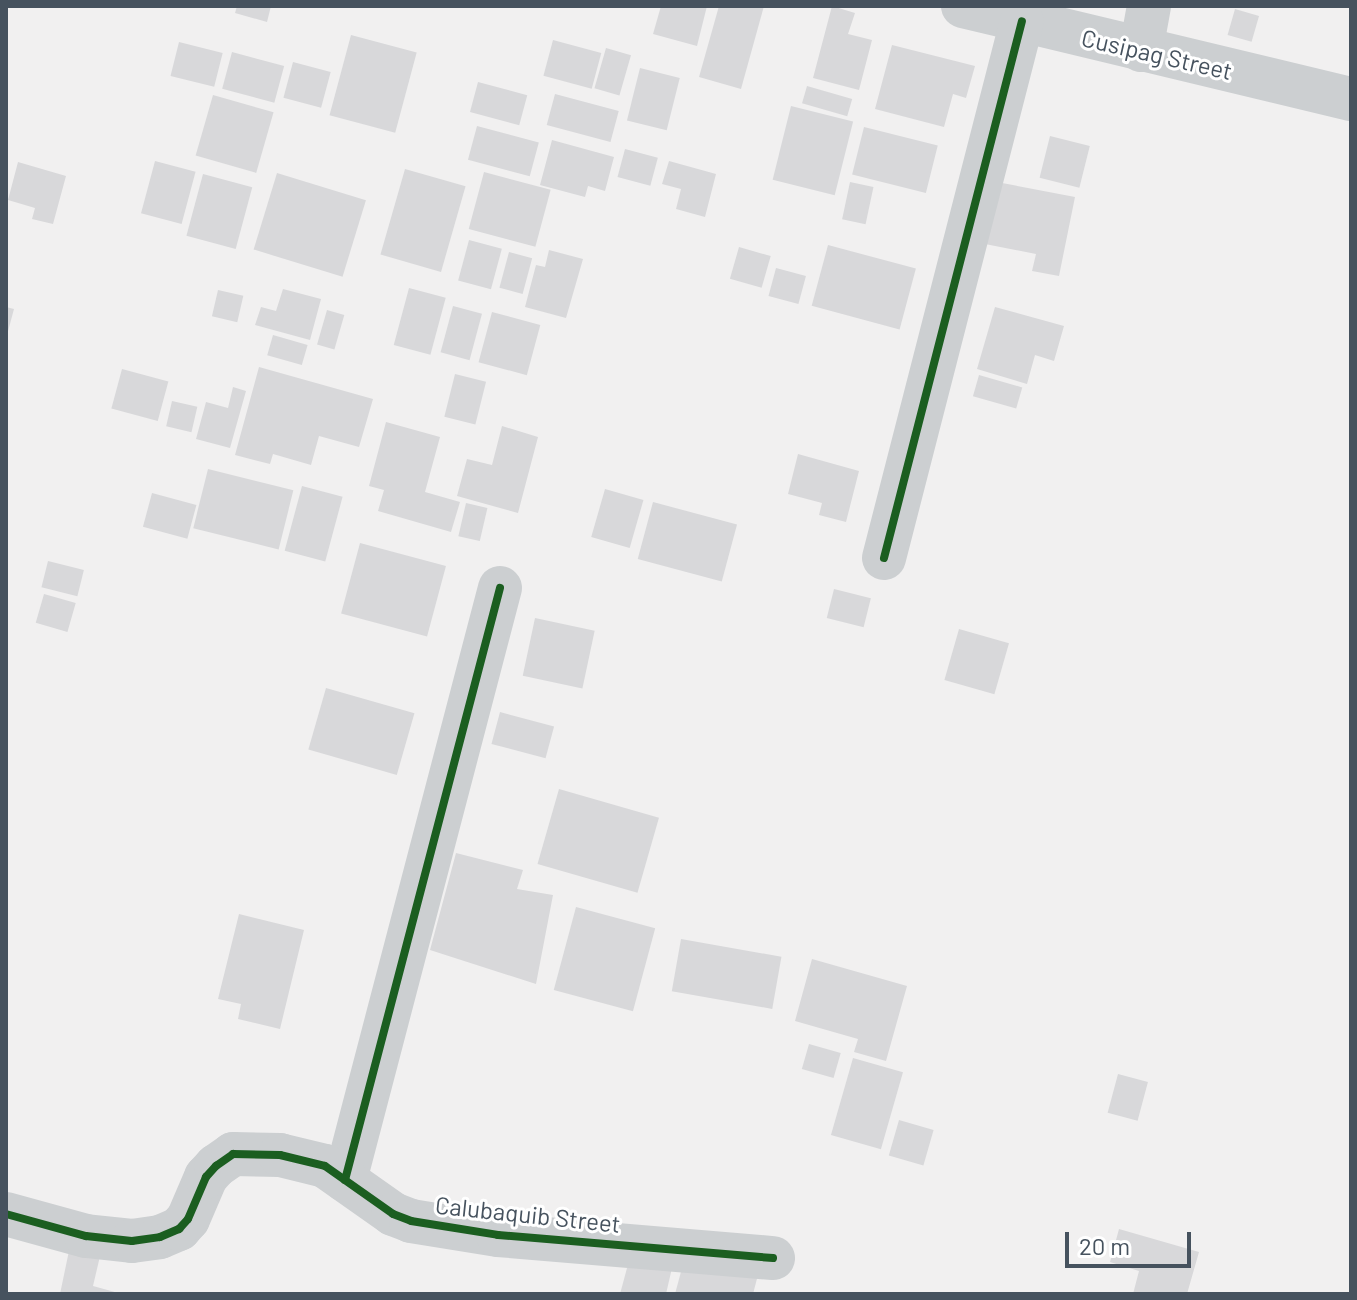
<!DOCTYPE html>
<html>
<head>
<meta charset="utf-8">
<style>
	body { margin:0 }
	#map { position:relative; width:1357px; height:1300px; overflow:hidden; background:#f1f0f0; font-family:Barlow,sans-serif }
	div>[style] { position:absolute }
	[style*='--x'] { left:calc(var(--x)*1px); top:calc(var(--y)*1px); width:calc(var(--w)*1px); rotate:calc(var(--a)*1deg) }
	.building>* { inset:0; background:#d8d8da; transform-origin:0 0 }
	.minor>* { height:44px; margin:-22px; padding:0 22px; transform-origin:22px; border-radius:22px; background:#cccfd1 }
	.cycleway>* { height:8px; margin:-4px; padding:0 4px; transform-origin:4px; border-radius:4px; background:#1b5e20 }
	span { translate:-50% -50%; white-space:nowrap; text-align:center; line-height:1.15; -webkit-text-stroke:6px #fff; paint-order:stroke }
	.street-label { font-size:24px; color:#46525e }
	.frame { position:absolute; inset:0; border:8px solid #46525e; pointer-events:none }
	.scale { position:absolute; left:1065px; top:1232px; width:126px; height:36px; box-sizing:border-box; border:4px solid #46525e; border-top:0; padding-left:10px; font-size:24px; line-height:28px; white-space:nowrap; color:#46525e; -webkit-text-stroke:6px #fff; paint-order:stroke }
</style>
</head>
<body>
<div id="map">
	<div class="building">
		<i style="clip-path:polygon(237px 6px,271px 6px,267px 22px,235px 13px)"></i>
		<i style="clip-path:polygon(661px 6px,707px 6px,697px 46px,653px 34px)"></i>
		<i style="clip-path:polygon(719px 6px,764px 6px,741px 89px,699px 77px)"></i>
		<i style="clip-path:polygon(832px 6px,855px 13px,848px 34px,872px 40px,859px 90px,813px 78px)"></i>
		<i style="left:1235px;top:9px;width:25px;height:27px;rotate:16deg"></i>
		<i style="left:351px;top:35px;width:68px;height:83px;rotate:15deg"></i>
		<i style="left:553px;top:40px;width:50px;height:37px;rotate:15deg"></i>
		<i style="left:179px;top:42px;width:45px;height:35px;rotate:14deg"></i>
		<i style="clip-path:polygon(892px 45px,975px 66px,966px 98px,953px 94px,944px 127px,875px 109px)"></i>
		<i style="left:606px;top:48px;width:26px;height:42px;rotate:16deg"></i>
		<i style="left:232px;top:52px;width:54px;height:38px;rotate:15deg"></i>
		<i style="left:293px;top:62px;width:39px;height:37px;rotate:15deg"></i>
		<i style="left:640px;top:68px;width:41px;height:54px;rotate:14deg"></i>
		<i style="left:478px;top:82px;width:51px;height:31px;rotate:15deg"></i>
		<i style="left:807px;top:86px;width:47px;height:18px;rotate:16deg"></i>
		<i style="left:555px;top:94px;width:66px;height:32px;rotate:15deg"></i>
		<i style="left:213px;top:95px;width:63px;height:63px;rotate:16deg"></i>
		<i style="left:791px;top:106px;width:64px;height:76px;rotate:14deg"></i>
		<i style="left:477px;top:126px;width:64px;height:35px;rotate:15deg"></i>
		<i style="left:864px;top:127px;width:76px;height:49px;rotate:14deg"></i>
		<i style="left:1050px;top:136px;width:41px;height:43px;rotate:14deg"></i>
		<i style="clip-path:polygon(552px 140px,614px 157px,605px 191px,588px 186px,585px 197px,540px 185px)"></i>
		<i style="left:625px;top:149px;width:34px;height:29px;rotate:15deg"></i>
		<i style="left:155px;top:161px;width:42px;height:54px;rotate:15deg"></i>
		<i style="clip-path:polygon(669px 161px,716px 174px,705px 217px,676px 209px,681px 189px,662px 184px)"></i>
		<i style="clip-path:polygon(18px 162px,66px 176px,53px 224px,32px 219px,35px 208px,8px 200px)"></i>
		<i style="left:405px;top:169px;width:63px;height:89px;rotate:16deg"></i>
		<i style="left:484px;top:172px;width:69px;height:59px;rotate:15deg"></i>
		<i style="left:277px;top:173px;width:93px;height:80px;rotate:17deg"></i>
		<i style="left:203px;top:174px;width:51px;height:64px;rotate:15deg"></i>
		<i style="left:850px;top:182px;width:24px;height:38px;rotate:12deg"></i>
		<i style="clip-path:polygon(997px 182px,1075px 197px,1059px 276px,1032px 271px,1036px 254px,985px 244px)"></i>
		<i style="left:469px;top:240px;width:34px;height:42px;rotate:15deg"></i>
		<i style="left:828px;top:245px;width:91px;height:63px;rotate:15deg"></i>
		<i style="left:739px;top:247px;width:33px;height:33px;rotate:16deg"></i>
		<i style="clip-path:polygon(549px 250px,583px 259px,566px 318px,525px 307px,536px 265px,545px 267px)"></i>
		<i style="left:509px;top:252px;width:24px;height:37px;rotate:15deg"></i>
		<i style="left:776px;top:268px;width:31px;height:29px;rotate:15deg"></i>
		<i style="left:409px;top:288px;width:38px;height:59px;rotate:15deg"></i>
		<i style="clip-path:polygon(283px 289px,321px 299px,310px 340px,255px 325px,261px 307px,276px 311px)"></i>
		<i style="left:218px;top:290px;width:26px;height:27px;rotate:13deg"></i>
		<i style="left:453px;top:306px;width:30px;height:48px;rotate:15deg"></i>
		<i style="clip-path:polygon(6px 307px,14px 309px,7px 335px,6px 335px)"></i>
		<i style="clip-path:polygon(995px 307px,1064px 326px,1054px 361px,1035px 355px,1027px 384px,977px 369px)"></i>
		<i style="left:327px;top:310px;width:18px;height:36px;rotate:16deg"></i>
		<i style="left:492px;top:312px;width:50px;height:52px;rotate:15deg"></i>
		<i style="left:273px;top:335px;width:36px;height:21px;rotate:16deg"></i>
		<i style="clip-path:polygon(259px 367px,373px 399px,359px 447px,319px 436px,311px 465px,273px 454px,270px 464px,235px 455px)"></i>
		<i style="left:122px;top:369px;width:48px;height:41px;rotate:15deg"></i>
		<i style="left:455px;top:374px;width:32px;height:44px;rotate:14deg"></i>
		<i style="left:979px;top:375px;width:45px;height:22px;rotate:16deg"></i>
		<i style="clip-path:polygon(233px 387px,246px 391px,230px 448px,196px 439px,206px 402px,228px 408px)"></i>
		<i style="left:172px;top:401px;width:26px;height:26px;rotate:13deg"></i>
		<i style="clip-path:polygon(386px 422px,440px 437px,425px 492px,460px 502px,451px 532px,378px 511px,384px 490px,369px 486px)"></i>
		<i style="clip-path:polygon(502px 426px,538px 437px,518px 513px,457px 496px,467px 459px,492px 465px)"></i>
		<i style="clip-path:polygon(798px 454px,859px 471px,846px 522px,819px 515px,822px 503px,788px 494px)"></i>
		<i style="left:208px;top:469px;width:88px;height:61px;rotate:14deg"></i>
		<i style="left:302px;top:486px;width:42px;height:67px;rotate:15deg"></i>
		<i style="left:605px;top:489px;width:40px;height:50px;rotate:16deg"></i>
		<i style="left:152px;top:493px;width:46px;height:35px;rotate:15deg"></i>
		<i style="left:653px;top:502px;width:87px;height:59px;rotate:15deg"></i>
		<i style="left:466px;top:503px;width:22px;height:34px;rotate:13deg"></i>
		<i style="left:360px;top:543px;width:89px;height:73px;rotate:15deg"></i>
		<i style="left:48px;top:561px;width:37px;height:27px;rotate:14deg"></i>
		<i style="left:834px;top:589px;width:38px;height:30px;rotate:14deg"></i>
		<i style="left:44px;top:594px;width:33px;height:30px;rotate:16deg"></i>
		<i style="left:535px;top:618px;width:61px;height:59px;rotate:12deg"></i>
		<i style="left:959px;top:629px;width:52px;height:53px;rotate:16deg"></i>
		<i style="left:326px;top:688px;width:92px;height:64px;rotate:16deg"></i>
		<i style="left:500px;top:712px;width:56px;height:33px;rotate:15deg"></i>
		<i style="left:559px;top:789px;width:104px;height:78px;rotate:16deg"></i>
		<i style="clip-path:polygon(456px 853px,523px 870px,517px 889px,553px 895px,536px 984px,430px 950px)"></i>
		<i style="left:576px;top:907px;width:82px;height:86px;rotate:15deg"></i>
		<i style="clip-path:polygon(239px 914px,304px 930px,280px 1029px,238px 1019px,241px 1004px,218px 999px)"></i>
		<i style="left:681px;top:939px;width:102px;height:53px;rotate:10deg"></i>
		<i style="clip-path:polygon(812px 959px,907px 986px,886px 1061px,854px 1052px,858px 1039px,795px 1021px)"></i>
		<i style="left:809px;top:1044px;width:33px;height:26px;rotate:16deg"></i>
		<i style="left:853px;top:1058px;width:52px;height:80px;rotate:16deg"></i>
		<i style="left:1118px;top:1074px;width:31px;height:40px;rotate:15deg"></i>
		<i style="left:899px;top:1120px;width:36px;height:37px;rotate:16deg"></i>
		<i style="clip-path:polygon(1119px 1229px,1199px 1252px,1187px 1294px,1133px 1294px,1139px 1271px,1110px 1262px)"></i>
		<i style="clip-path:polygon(70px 1246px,101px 1252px,93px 1286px,122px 1294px,60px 1294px)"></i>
		<i style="clip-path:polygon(686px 1253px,759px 1271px,753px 1294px,675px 1294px)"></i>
		<i style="clip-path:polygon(630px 1257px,672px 1268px,666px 1294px,620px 1294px)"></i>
	</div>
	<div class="minor">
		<i style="--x:963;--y:6;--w:399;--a:13.5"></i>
		<i style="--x:1141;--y:50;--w:45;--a:-79.7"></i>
		<i style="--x:884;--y:558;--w:554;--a:-75.59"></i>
		<i style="--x:345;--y:1180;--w:612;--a:-75.33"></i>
		<i style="--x:6;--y:1214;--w:83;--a:15.4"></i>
		<i style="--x:86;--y:1236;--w:46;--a:6.2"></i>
		<i style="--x:132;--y:1241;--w:28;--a:-8"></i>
		<i style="--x:160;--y:1237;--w:21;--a:-23"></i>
		<i style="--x:179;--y:1229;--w:13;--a:-48"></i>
		<i style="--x:188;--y:1219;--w:46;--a:-66.8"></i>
		<i style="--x:206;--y:1177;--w:15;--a:-48"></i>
		<i style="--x:216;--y:1166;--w:21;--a:-35"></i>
		<i style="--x:233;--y:1154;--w:47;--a:1.2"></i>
		<i style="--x:280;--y:1155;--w:46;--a:13.7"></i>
		<i style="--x:325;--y:1166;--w:83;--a:35.2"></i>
		<i style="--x:393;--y:1214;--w:19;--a:21"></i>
		<i style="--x:411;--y:1221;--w:88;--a:9.1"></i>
		<i style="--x:498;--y:1235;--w:276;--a:4.8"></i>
	</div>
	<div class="cycleway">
		<i style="--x:884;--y:558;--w:554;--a:-75.59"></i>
		<i style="--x:345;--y:1180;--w:612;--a:-75.33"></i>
		<i style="--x:6;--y:1214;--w:83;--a:15.4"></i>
		<i style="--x:86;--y:1236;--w:46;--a:6.2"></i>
		<i style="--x:132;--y:1241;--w:28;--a:-8"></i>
		<i style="--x:160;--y:1237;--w:21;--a:-23"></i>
		<i style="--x:179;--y:1229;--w:13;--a:-48"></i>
		<i style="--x:188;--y:1219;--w:46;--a:-66.8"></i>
		<i style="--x:206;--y:1177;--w:15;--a:-48"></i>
		<i style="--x:216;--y:1166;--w:21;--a:-35"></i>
		<i style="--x:233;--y:1154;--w:47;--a:1.2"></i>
		<i style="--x:280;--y:1155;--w:46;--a:13.7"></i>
		<i style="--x:325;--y:1166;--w:83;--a:35.2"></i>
		<i style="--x:393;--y:1214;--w:19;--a:21"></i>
		<i style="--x:411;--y:1221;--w:88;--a:9.1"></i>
		<i style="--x:498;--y:1235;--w:276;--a:4.8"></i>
	</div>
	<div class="street-label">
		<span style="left:1157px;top:54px;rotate:13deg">Cusipag Street</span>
		<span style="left:528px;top:1214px;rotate:6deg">Calubaquib Street</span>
	</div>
	<div class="frame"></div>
	<div class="scale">20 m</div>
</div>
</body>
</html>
